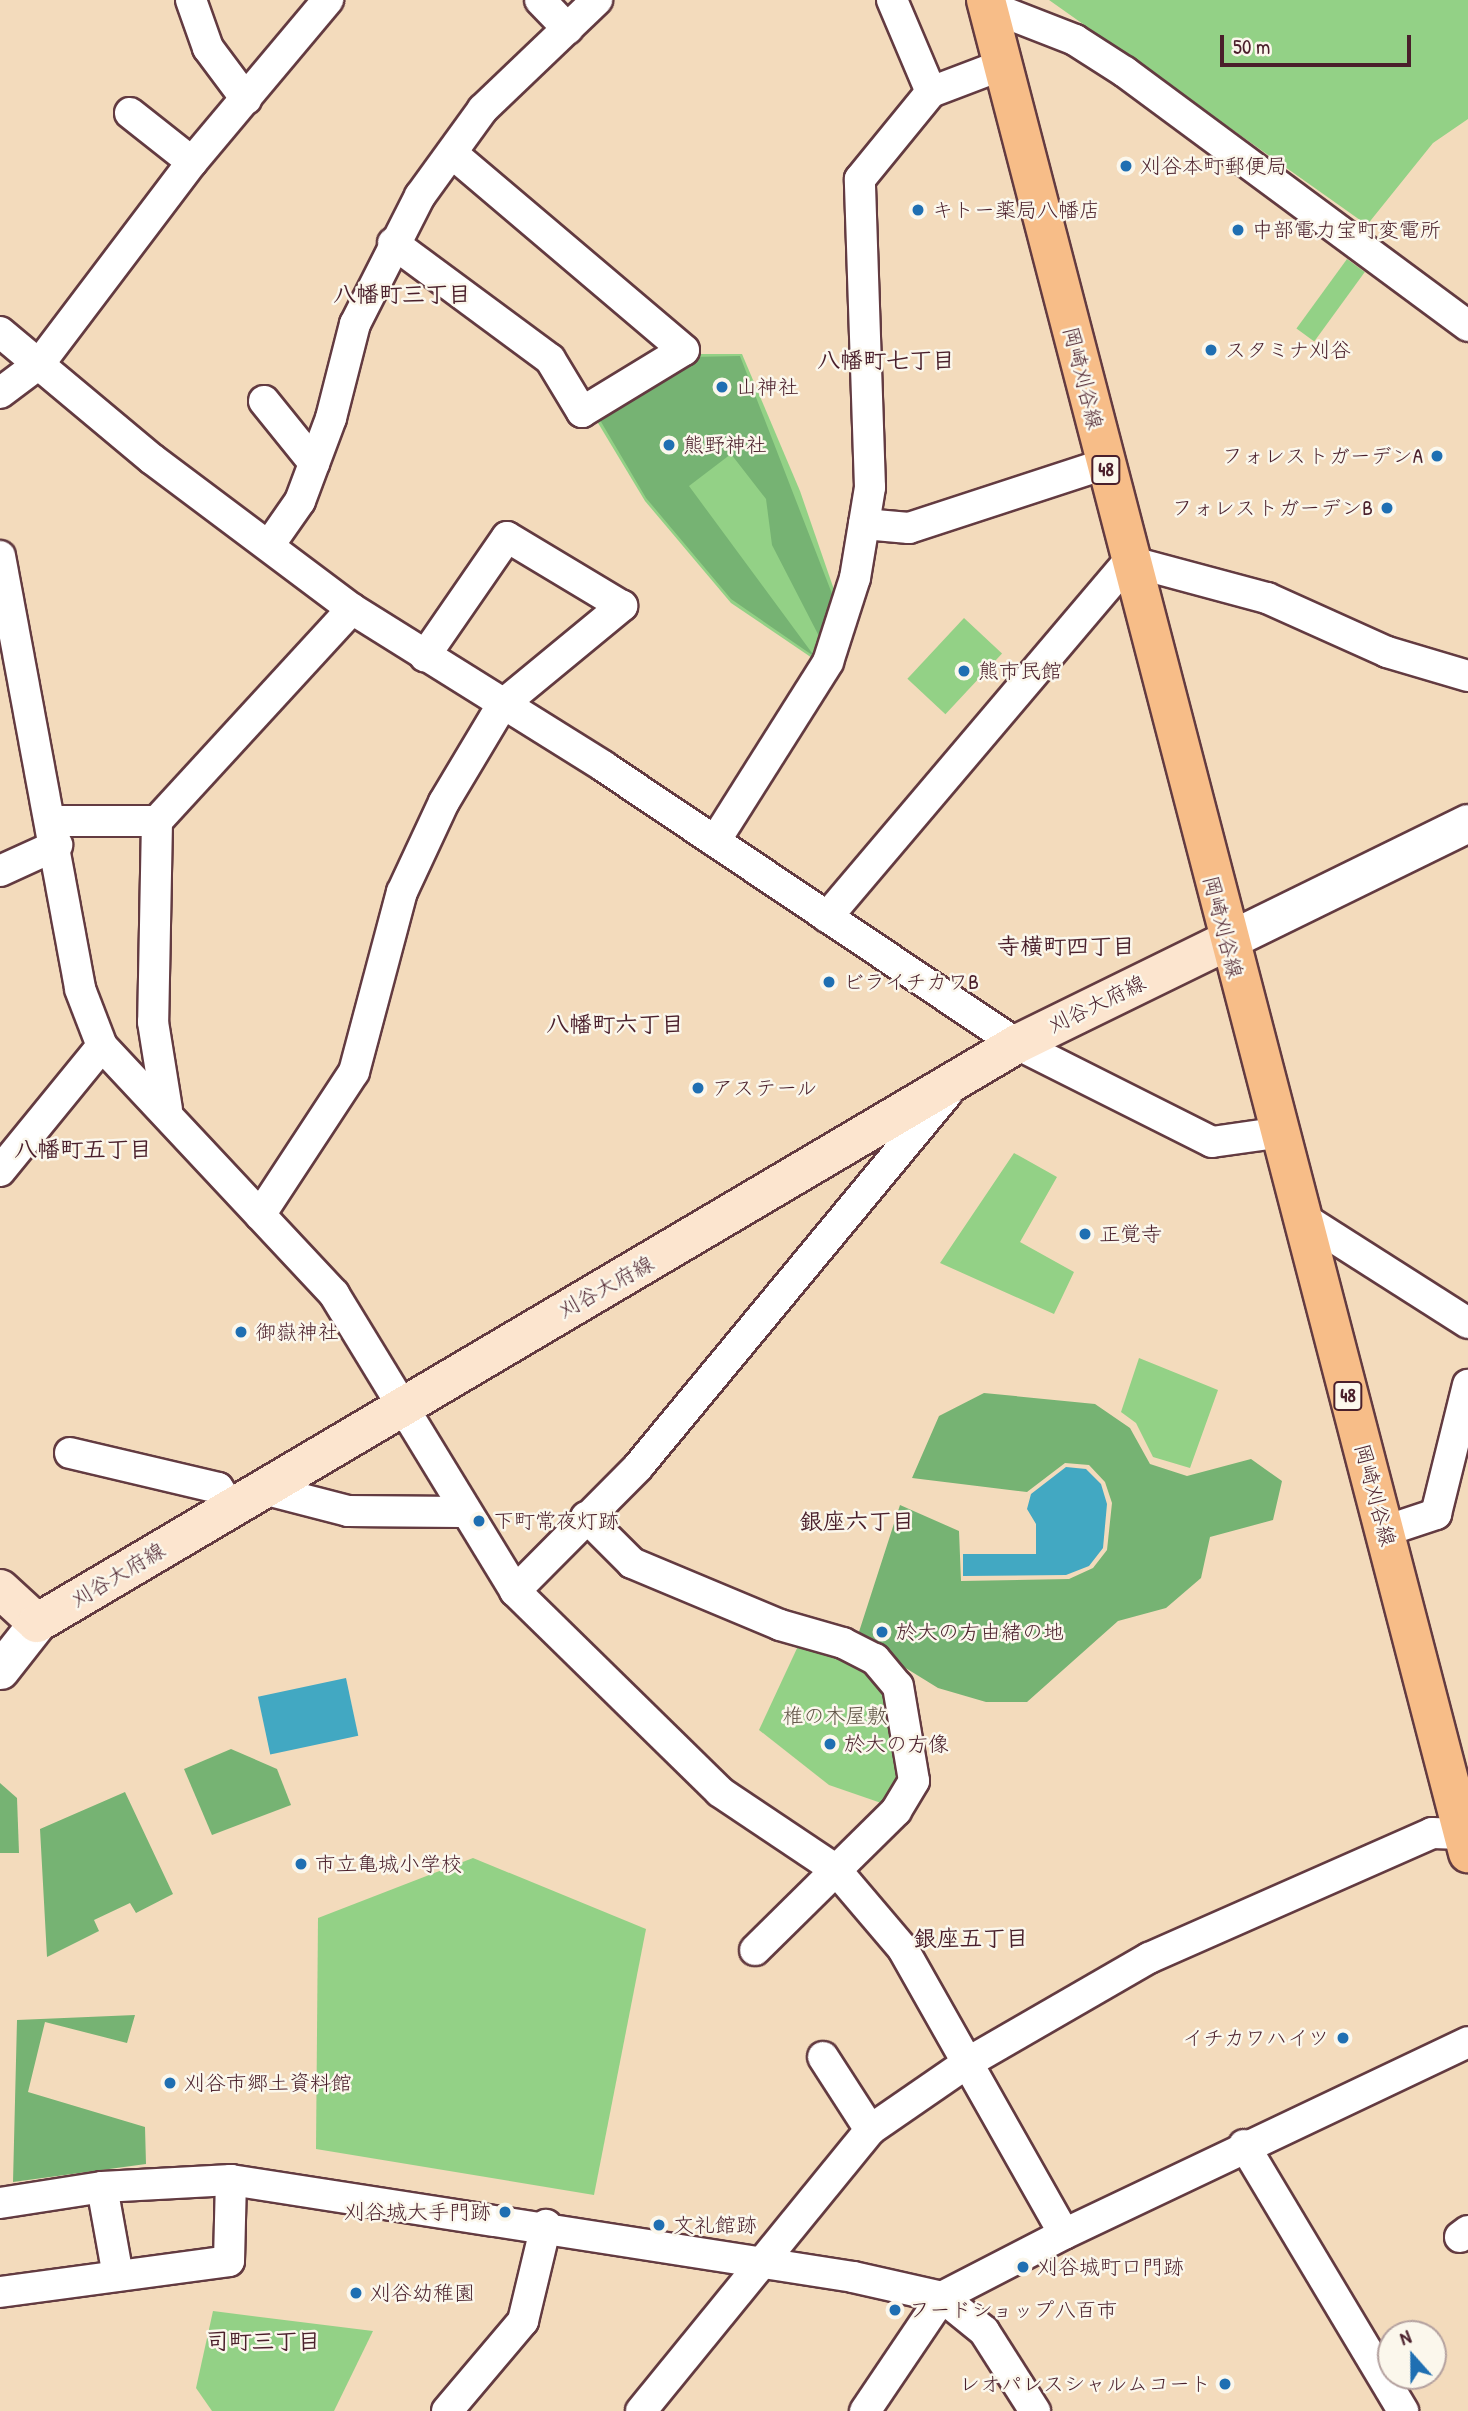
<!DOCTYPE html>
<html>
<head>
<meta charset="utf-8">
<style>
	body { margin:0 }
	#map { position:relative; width:1468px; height:2411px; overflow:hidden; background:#f3dbbc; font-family:"Patrick Hand","Klee One",sans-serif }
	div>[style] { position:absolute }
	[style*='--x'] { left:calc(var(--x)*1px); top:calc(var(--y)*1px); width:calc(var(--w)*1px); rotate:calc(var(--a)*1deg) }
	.green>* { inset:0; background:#93d186; transform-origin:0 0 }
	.forest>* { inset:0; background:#76b373 }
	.water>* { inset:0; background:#42a8c2; transform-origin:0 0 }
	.roads { filter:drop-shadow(2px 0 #633b41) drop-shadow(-2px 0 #633b41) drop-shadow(0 2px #633b41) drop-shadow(0 -2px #633b41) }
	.minor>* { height:30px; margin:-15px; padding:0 15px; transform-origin:15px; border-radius:15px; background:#fff }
	.tertiary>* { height:37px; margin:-18.5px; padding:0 18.5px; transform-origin:18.5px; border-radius:18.5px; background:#fff }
	.secondary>* { height:38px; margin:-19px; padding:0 19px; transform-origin:19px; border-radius:19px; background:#fce5cf }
	.primary>* { height:38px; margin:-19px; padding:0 19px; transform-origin:19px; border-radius:19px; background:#f7bd88 }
	.dots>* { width:19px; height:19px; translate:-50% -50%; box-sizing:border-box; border:4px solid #fbf7ec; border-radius:50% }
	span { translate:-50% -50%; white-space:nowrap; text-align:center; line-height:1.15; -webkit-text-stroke:5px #fbf7ec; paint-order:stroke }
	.shield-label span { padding:2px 5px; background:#fbf7ec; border:2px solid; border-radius:5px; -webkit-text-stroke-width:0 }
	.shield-label { font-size:19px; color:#4a1f2b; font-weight:700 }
	.poi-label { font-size:21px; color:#4a1f2b }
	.left { translate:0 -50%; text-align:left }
	.right { translate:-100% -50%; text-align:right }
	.street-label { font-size:21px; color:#4a1f2b }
	.park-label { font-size:21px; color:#605446 }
	.neighbourhood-label { font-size:23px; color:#4a1f2b; font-weight:700 }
	.north { position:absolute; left:1377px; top:2320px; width:70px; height:70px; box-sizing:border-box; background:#fbf7ec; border:2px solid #b4a19f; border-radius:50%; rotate:339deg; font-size:19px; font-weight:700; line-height:28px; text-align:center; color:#4a1f2b }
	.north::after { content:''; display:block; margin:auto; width:24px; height:32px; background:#1f6fb2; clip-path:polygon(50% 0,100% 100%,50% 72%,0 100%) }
	.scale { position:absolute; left:1220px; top:35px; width:191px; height:32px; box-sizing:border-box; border:4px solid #4a1f2b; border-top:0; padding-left:9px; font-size:21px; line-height:24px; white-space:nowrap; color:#4a1f2b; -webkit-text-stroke:5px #fbf7ec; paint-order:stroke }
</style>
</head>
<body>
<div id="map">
	<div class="green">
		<i style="clip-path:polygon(1049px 0,1468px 0,1468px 119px,1433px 143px,1367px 225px)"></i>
		<i style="left:1347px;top:259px;width:22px;height:86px;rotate:36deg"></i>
		<i style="clip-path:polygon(690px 354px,742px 354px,800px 491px,841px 610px,821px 664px,731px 603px,645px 501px,592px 413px)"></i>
		<i style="left:964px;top:618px;width:52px;height:83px;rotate:43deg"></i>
		<i style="clip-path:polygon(1014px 1153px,1057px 1177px,1020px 1242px,1074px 1272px,1054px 1314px,940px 1263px)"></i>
		<i style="clip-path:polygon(1139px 1358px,1218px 1390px,1190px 1468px,1153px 1457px,1136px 1423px,1121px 1412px)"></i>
		<i style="clip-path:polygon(799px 1644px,871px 1669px,890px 1691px,904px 1778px,887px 1805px,829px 1785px,759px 1730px)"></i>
		<i style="clip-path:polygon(473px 1858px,646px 1929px,594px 2195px,316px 2149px,318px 1918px)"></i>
		<i style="clip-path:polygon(213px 2311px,373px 2331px,334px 2411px,212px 2411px,196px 2388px)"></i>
	</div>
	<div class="forest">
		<i style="clip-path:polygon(740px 356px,836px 604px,822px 642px,772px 545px,766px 499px,731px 454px,689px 486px,815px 657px,731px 599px,646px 498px,597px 415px,691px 357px)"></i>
		<i style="clip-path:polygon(984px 1393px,1095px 1404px,1130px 1428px,1150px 1464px,1187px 1476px,1251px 1459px,1282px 1481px,1273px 1520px,1210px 1537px,1201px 1578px,1166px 1608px,1118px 1621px,1027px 1702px,986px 1702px,938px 1688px,857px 1638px,900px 1505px,959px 1531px,961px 1581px,1069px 1579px,1093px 1568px,1107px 1550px,1112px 1503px,1105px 1482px,1089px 1465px,1065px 1463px,1027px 1492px,912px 1478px,939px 1416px)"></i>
		<i style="clip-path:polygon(231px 1749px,277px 1769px,291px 1805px,212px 1835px,184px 1769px)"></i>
		<i style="clip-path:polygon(0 1783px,17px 1798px,19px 1853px,0 1853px)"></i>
		<i style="clip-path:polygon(125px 1792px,173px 1894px,136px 1913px,130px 1903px,94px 1920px,99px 1931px,47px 1957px,40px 1829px)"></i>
		<i style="clip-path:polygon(135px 2015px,127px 2043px,45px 2022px,28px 2092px,145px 2127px,146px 2164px,13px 2182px,17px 2020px)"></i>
	</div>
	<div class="water">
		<i style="clip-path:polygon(1066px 1467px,1086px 1469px,1101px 1484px,1107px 1504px,1103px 1548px,1089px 1566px,1066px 1575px,963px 1576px,963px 1554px,1036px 1554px,1036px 1524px,1027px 1509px,1031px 1494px)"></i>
		<i style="left:346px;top:1678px;width:59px;height:90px;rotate:78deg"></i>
	</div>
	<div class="roads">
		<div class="minor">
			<i style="--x:191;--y:0;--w:51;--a:70.5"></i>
			<i style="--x:208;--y:48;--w:64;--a:53.3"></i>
			<i style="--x:540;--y:0;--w:40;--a:46"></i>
			<i style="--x:892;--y:0;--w:100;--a:67"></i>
			<i style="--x:988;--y:6;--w:93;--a:21.3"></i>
			<i style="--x:1075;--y:40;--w:59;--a:32.6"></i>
			<i style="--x:1125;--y:72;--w:427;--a:36.5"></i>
			<i style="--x:130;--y:113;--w:79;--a:38.3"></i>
			<i style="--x:393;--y:243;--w:195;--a:36.5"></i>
			<i style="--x:550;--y:359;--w:62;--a:58.9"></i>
			<i style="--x:582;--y:412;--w:119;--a:-31.3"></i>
			<i style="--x:684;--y:350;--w:304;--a:-139.7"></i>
			<i style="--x:0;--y:332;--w:198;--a:39.9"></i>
			<i style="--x:152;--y:459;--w:250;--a:36.9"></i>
			<i style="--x:352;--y:609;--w:296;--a:32"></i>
			<i style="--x:603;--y:766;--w:499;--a:33.9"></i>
			<i style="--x:1017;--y:1044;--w:218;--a:26.7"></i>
			<i style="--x:1212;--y:1142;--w:65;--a:-8"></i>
			<i style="--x:0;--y:393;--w:50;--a:-36.9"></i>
			<i style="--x:40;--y:363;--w:252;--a:-52.9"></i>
			<i style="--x:192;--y:162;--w:212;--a:-50"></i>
			<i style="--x:264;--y:401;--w:80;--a:51.1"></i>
			<i style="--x:864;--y:524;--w:45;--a:5.1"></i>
			<i style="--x:909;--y:528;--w:206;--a:-18.1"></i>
			<i style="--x:270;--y:544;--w:52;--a:-55.1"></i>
			<i style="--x:300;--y:501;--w:89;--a:-69.5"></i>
			<i style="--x:331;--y:418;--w:97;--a:-75.7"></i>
			<i style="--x:355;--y:324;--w:144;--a:-63.1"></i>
			<i style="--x:420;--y:196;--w:107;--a:-54.1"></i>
			<i style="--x:483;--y:109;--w:158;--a:-43.7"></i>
			<i style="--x:0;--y:556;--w:440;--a:79.5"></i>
			<i style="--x:80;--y:989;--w:61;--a:68.9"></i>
			<i style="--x:102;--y:1046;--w:340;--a:46.9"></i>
			<i style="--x:334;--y:1294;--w:348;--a:58.6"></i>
			<i style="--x:515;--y:1591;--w:287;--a:44.4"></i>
			<i style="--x:720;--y:1792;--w:138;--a:33.8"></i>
			<i style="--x:835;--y:1869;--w:105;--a:49.6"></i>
			<i style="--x:903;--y:1949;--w:327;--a:60.5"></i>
			<i style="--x:1064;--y:2234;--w:137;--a:152.7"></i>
			<i style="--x:942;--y:2297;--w:138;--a:124"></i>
			<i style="--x:52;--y:821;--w:105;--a:0"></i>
			<i style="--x:157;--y:821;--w:201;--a:91.1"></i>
			<i style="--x:153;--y:1022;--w:88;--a:80.9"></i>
			<i style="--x:157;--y:821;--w:288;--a:-47.4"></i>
			<i style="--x:715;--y:841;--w:212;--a:-57.7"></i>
			<i style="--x:828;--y:662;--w:88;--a:-72.2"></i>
			<i style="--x:855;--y:578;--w:92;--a:-80.6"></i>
			<i style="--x:870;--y:487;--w:308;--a:-91.9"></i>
			<i style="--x:860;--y:179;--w:112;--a:-50.8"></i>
			<i style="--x:931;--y:92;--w:76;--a:-20.8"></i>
			<i style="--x:0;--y:871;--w:63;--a:-24.5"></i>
			<i style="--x:827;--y:917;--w:467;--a:-49.7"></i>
			<i style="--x:1129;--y:561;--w:143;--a:15"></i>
			<i style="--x:1267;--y:598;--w:132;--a:24.2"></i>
			<i style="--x:1387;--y:652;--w:84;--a:16.5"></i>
			<i style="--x:0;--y:1171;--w:161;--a:-50.8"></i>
			<i style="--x:260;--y:1215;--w:171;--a:-56.7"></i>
			<i style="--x:354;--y:1072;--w:186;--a:-75.1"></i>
			<i style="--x:402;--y:892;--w:99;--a:-65"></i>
			<i style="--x:444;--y:802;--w:113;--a:-59.1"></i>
			<i style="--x:502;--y:705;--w:156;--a:-39.5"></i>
			<i style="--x:622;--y:606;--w:134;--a:-149"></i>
			<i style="--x:507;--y:537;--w:145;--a:124.6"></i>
			<i style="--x:1300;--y:1216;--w:199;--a:32.5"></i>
			<i style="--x:70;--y:1453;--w:152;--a:13.3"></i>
			<i style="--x:218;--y:1488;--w:24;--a:57"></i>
			<i style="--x:263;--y:1489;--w:88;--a:14.5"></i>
			<i style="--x:348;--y:1511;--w:113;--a:0.5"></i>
			<i style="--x:586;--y:1517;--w:65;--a:45"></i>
			<i style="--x:632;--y:1563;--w:160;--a:22.7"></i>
			<i style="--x:780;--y:1625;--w:66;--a:15.9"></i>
			<i style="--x:843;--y:1643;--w:36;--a:27"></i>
			<i style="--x:875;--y:1659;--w:35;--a:50"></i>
			<i style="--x:898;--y:1686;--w:96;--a:80.4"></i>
			<i style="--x:914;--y:1781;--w:35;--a:121"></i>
			<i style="--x:896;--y:1811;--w:198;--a:135.4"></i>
			<i style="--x:1385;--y:1531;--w:54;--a:-18.4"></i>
			<i style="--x:1436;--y:1514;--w:133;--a:-76.1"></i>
			<i style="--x:515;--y:1591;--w:175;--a:-45.2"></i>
			<i style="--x:638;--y:1467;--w:485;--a:-50.4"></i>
			<i style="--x:823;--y:2057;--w:87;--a:57.2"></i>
			<i style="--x:1244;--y:2145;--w:310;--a:59.1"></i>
			<i style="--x:102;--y:2187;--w:90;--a:79.8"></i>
			<i style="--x:0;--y:2203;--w:103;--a:-8.9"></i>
			<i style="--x:102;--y:2187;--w:129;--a:-3.1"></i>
			<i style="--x:231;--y:2180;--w:630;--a:8.86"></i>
			<i style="--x:853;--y:2277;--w:91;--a:12.7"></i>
			<i style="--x:942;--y:2297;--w:54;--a:39"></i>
			<i style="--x:984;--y:2331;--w:95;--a:57.5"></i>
			<i style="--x:1064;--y:2234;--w:447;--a:-25.4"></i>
			<i style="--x:1460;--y:2237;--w:10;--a:-37"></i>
			<i style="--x:0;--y:2292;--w:231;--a:-7.7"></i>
			<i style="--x:229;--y:2261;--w:81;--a:-88.6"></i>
			<i style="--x:447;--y:2411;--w:118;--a:-49.8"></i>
			<i style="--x:523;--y:2321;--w:99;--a:-76.5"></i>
			<i style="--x:641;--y:2411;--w:362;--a:-50.8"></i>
			<i style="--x:870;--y:2130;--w:118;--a:-34.6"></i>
			<i style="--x:967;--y:2063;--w:210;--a:-30"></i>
			<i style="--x:1149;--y:1958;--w:309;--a:-23.8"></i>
			<i style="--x:1432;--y:1833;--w:31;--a:2"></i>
		</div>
		<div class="tertiary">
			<i style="--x:1227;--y:941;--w:268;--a:-26.1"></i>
			<i style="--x:0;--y:1670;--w:60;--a:-51.8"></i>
		</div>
		<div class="secondary">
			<i style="--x:0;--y:1589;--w:50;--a:42.6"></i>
			<i style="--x:37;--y:1623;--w:1138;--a:-30.58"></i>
			<i style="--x:1017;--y:1044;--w:234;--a:-26.1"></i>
		</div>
		<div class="primary">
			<i style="--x:986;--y:0;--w:1915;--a:75.42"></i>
		</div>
	</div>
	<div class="dots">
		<i style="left:1126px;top:166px;background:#1f6fb2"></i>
		<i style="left:918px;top:210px;background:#1f6fb2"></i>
		<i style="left:1238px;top:230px;background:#1f6fb2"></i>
		<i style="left:1211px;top:350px;background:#1f6fb2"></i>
		<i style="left:722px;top:387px;background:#1f6fb2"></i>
		<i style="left:669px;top:445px;background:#1f6fb2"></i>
		<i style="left:1437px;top:456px;background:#1f6fb2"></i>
		<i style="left:1387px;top:508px;background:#1f6fb2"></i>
		<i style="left:964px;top:671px;background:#1f6fb2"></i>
		<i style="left:829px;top:982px;background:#1f6fb2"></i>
		<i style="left:698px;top:1088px;background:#1f6fb2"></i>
		<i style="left:1085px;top:1234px;background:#1f6fb2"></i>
		<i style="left:241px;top:1332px;background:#1f6fb2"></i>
		<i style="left:479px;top:1521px;background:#1f6fb2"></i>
		<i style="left:882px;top:1632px;background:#1f6fb2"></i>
		<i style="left:830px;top:1744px;background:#1f6fb2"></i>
		<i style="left:301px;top:1864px;background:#1f6fb2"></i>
		<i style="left:1343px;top:2038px;background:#1f6fb2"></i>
		<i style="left:170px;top:2083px;background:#1f6fb2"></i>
		<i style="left:505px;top:2212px;background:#1f6fb2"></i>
		<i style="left:659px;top:2225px;background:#1f6fb2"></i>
		<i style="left:1023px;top:2267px;background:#1f6fb2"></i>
		<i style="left:356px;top:2293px;background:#1f6fb2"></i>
		<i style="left:895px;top:2310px;background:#1f6fb2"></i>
		<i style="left:1225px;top:2384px;background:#1f6fb2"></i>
	</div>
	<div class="shield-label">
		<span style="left:1106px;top:470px">48</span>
		<span style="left:1348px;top:1396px">48</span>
	</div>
	<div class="poi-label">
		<span class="left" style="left:1140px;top:166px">刈谷本町郵便局</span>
		<span class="left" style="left:932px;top:210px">キトー薬局八幡店</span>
		<span class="left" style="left:1252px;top:230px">中部電力宝町変電所</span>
		<span class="left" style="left:1225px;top:350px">スタミナ刈谷</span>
		<span class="left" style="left:736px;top:387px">山神社</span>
		<span class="left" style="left:683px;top:445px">熊野神社</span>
		<span class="right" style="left:1423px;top:456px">フォレストガーデンA</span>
		<span class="right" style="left:1373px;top:508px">フォレストガーデンB</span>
		<span class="left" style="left:978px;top:671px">熊市民館</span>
		<span class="left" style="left:843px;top:982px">ビライチカワB</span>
		<span class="left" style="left:712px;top:1088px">アステール</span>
		<span class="left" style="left:1099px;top:1234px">正覚寺</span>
		<span class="left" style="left:255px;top:1332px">御嶽神社</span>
		<span class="left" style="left:493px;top:1521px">下町常夜灯跡</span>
		<span class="left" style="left:896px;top:1632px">於大の方由緒の地</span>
		<span class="left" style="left:844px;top:1744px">於大の方像</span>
		<span class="left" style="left:315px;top:1864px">市立亀城小学校</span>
		<span class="right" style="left:1329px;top:2038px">イチカワハイツ</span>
		<span class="left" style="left:184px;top:2083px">刈谷市郷土資料館</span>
		<span class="right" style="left:491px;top:2212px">刈谷城大手門跡</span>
		<span class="left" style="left:673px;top:2225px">文礼館跡</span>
		<span class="left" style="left:1037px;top:2267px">刈谷城町口門跡</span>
		<span class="left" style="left:370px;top:2293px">刈谷幼稚園</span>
		<span class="left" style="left:909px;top:2310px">フードショップ八百市</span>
		<span class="right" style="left:1211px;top:2384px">レオパレスシャルムコート</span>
	</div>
	<div class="street-label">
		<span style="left:1083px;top:378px;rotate:76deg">岡崎刈谷線</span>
		<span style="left:1223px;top:927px;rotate:76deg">岡崎刈谷線</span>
		<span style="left:1097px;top:1004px;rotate:-26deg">刈谷大府線</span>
		<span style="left:606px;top:1287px;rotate:-29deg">刈谷大府線</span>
		<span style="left:1375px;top:1495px;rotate:75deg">岡崎刈谷線</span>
		<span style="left:118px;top:1575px;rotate:-31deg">刈谷大府線</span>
	</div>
	<div class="park-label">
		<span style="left:835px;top:1716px">椎の木屋敷</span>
	</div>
	<div class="neighbourhood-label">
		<span style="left:402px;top:294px">八幡町三丁目</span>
		<span style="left:886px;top:360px">八幡町七丁目</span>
		<span style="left:1066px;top:946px">寺横町四丁目</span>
		<span style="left:615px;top:1024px">八幡町六丁目</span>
		<span style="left:83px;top:1149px">八幡町五丁目</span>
		<span style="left:857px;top:1521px">銀座六丁目</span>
		<span style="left:971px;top:1938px">銀座五丁目</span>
		<span style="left:263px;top:2341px">司町三丁目</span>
	</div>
	<div class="north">N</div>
	<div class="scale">50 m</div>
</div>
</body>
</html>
